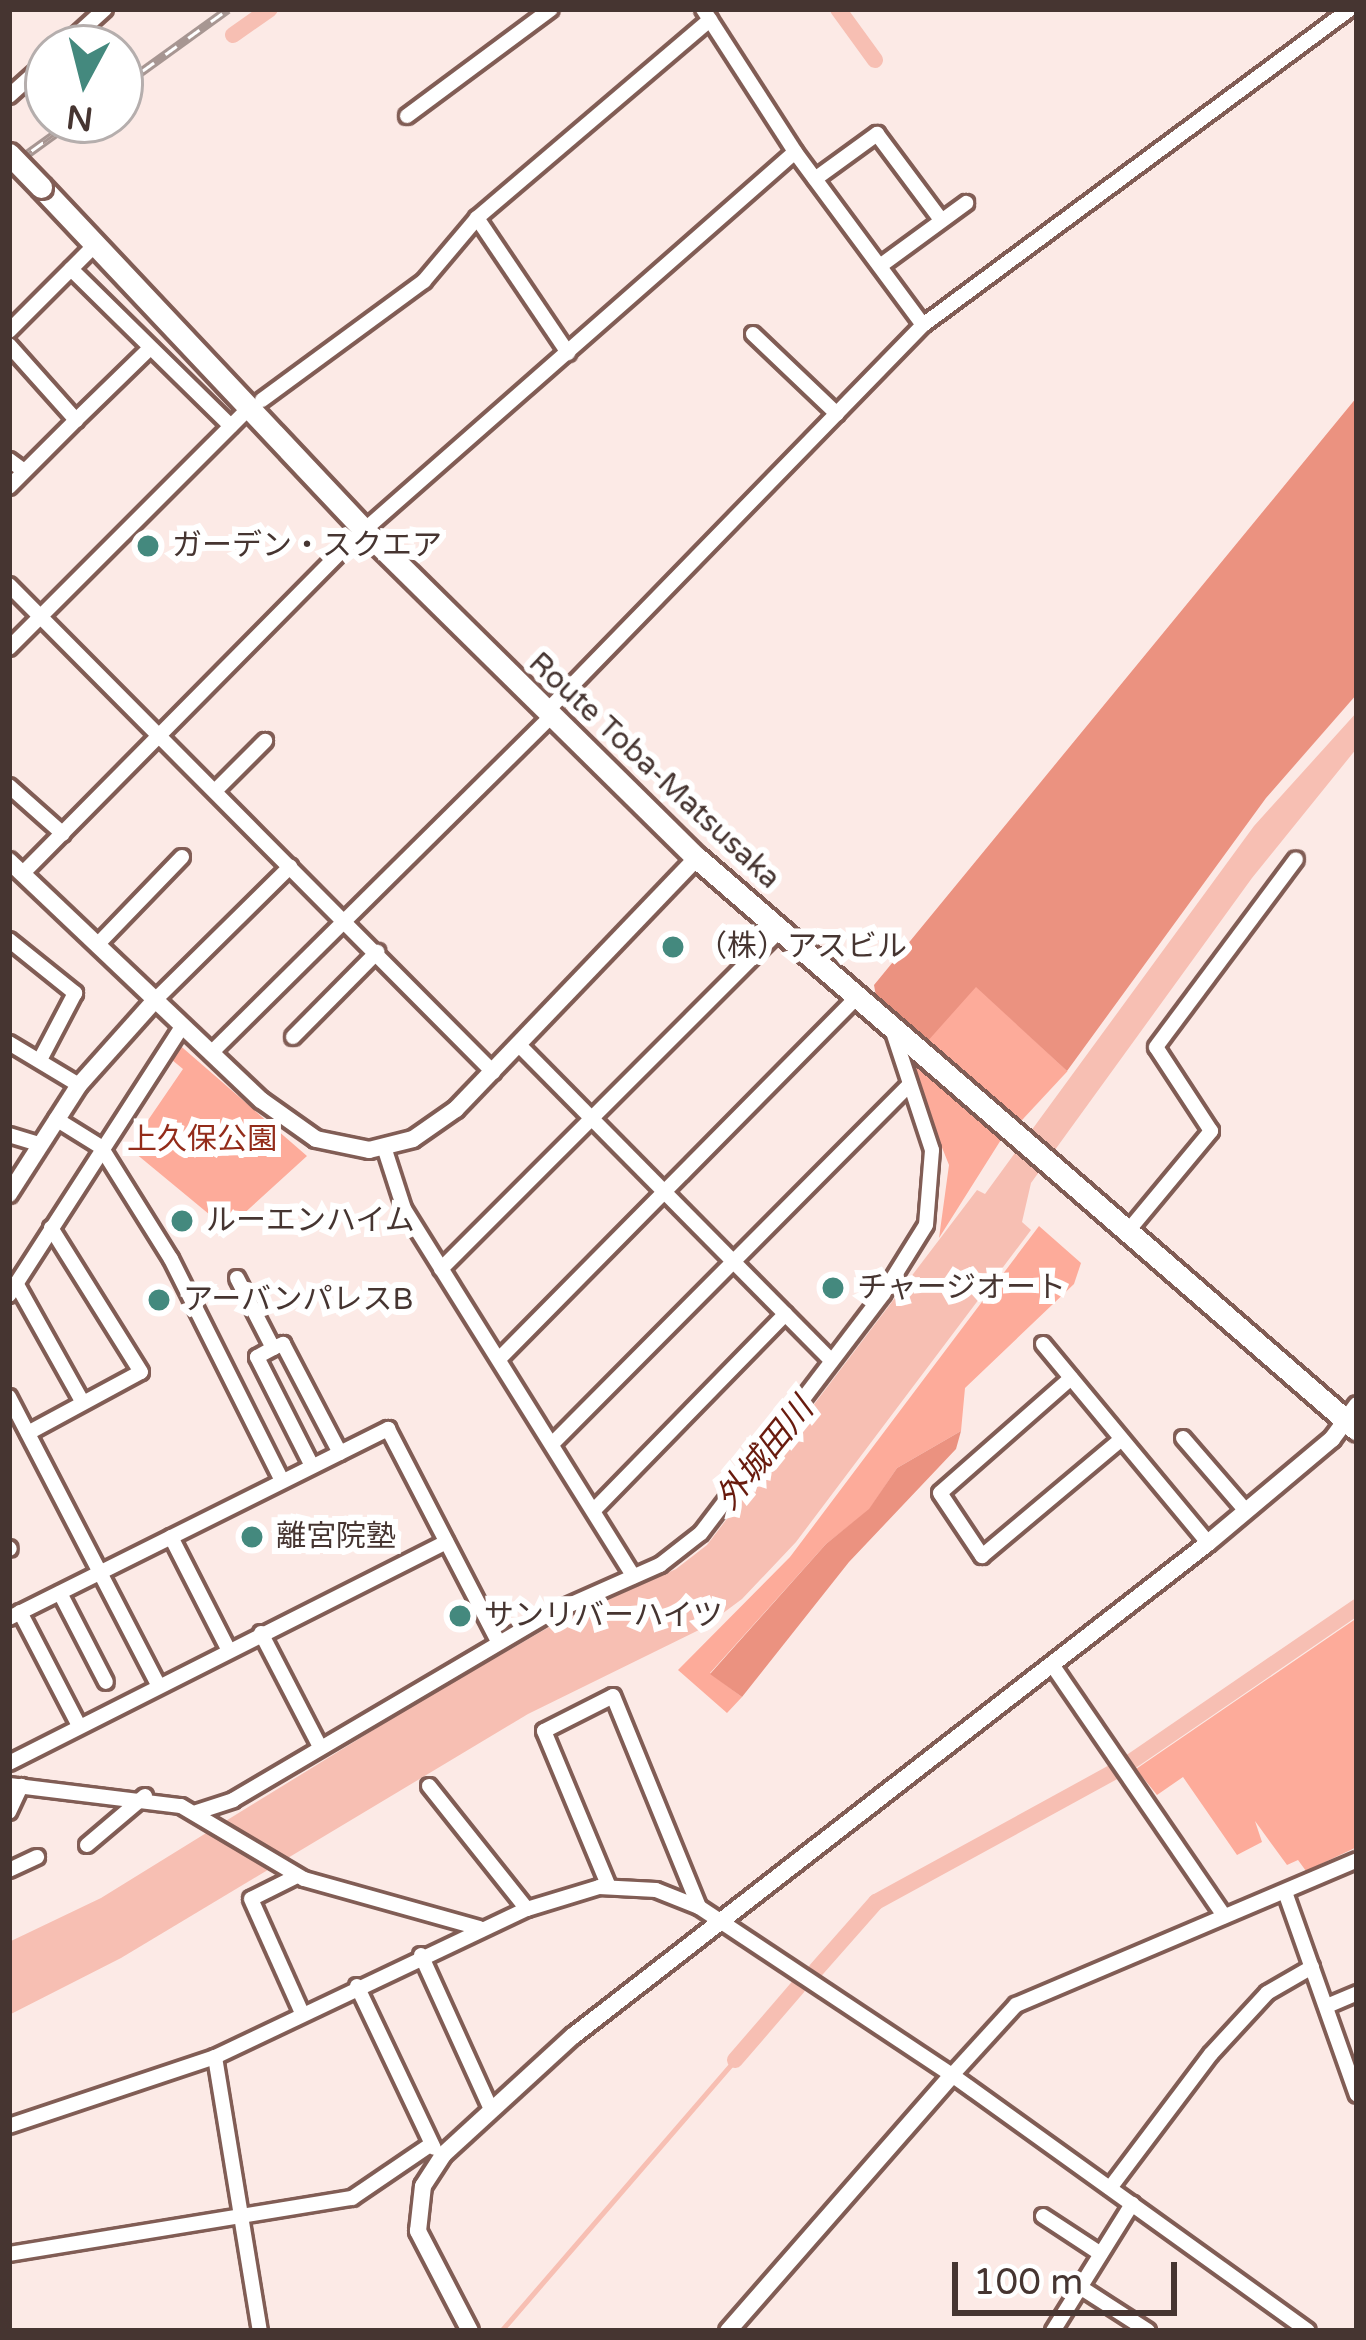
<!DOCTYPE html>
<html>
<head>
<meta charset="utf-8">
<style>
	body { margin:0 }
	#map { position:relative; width:1366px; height:2340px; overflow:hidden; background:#fceae6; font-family:"Varela Round","Noto Sans JP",sans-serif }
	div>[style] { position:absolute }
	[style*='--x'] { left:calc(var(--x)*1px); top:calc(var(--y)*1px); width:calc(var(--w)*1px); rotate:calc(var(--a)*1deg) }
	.green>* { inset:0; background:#fdab9a; transform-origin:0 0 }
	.forest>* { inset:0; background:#eb9280 }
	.water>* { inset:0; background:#f7bfb3 }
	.stream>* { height:4.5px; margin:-2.25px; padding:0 2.25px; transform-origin:2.25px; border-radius:2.25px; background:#f7bfb3 }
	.canal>* { height:16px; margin:-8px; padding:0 8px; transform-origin:8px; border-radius:8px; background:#f7bfb3 }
	.roads { filter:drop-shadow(3px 0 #815d55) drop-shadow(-3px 0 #815d55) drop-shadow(0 3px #815d55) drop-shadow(0 -3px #815d55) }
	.minor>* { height:14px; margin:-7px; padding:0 7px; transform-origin:7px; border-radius:7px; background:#fff }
	.tertiary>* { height:16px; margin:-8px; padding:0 8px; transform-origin:8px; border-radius:8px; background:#fff }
	.primary>* { height:21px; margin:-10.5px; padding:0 10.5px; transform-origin:10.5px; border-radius:10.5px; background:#fff }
	.rail>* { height:9px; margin-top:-4.5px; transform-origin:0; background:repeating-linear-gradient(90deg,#fff 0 14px,#a79692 0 28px); box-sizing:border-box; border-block:3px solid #a79692 }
	.bridges { filter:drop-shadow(3px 0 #815d55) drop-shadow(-3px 0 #815d55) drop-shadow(0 3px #815d55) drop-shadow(0 -3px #815d55) }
	.primary-bridge>* { height:21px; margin:-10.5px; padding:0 10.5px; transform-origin:10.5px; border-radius:10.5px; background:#fff }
	.dots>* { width:33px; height:33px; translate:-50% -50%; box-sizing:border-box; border:6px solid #fff; border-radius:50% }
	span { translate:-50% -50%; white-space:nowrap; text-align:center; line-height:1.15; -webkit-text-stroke:12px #fff; paint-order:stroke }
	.poi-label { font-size:30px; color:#463531 }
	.left { translate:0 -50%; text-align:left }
	.street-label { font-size:30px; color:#463531 }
	.park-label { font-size:30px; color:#932c1a }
	.water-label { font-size:33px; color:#691b0e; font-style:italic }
	.frame { position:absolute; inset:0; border:12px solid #463531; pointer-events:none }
	.north { position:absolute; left:24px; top:24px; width:120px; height:120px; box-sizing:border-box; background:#fff; border:3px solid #b5aead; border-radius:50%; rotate:187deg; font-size:33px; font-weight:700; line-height:48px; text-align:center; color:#463531 }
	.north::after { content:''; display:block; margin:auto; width:42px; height:54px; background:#44897e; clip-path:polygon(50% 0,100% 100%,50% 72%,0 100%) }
	.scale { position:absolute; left:952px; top:2262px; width:225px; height:54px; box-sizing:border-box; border:6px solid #463531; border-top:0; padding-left:15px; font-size:36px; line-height:42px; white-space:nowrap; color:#463531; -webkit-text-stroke:9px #fff; paint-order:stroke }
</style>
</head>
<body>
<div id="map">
	<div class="green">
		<i style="left:976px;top:986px;width:125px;height:76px;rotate:43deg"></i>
		<i style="clip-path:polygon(176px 1042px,307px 1156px,227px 1229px,129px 1148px,183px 1069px,166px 1055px)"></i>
		<i style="clip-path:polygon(903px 1050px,1004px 1135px,939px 1238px,949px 1165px)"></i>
		<i style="clip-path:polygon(1039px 1226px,1081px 1263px,1074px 1284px,965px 1388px,961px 1431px,897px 1468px,869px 1510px,826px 1544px,710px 1673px,742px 1697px,727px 1713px,678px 1670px,790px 1557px)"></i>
		<i style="clip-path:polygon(1357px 1618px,1357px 1847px,1306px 1871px,1298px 1860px,1287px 1865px,1255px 1821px,1262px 1842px,1237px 1855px,1183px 1777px,1157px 1795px,1136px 1769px)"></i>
	</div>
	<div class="forest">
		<i style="clip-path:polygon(1357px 397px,1357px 694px,1266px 798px,1067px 1071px,976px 987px,926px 1043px,877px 1002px,874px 985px)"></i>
		<i style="clip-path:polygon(961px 1431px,956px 1449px,849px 1562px,742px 1697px,710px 1674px,826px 1544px,869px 1509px,897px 1468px)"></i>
	</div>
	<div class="water">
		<i style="clip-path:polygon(1357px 712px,1357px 748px,1252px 878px,1031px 1183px,1022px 1222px,1031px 1230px,796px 1542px,742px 1599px,703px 1628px,528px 1714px,121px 1958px,9px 2015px,9px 1942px,101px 1898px,417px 1703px,556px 1623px,676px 1569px,707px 1545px,977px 1190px,985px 1194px,1254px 826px)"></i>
	</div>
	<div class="stream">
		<i style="--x:501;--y:2331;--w:358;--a:-49.2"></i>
	</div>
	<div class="canal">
		<i style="--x:838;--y:9;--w:63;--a:54"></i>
		<i style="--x:233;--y:35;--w:45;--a:-35.1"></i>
		<i style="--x:816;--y:1970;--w:91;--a:-48.6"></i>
		<i style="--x:876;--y:1902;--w:285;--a:-28.7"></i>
		<i style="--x:1126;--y:1765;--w:280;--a:-34.4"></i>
		<i style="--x:735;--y:2060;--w:96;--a:-49.2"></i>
	</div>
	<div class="roads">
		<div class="minor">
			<i style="--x:703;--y:9;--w:170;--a:57.2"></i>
			<i style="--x:795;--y:152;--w:215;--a:53.5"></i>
			<i style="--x:62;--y:48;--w:58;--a:-42.2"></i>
			<i style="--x:9;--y:96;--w:52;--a:-41.9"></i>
			<i style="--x:407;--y:116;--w:179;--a:-36.6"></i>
			<i style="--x:815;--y:179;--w:77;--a:-36"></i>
			<i style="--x:877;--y:134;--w:107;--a:53.3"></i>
			<i style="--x:477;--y:218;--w:163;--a:56"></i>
			<i style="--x:880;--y:266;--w:107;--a:-36.2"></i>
			<i style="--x:71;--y:269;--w:224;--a:44.5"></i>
			<i style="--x:9;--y:331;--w:112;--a:-45"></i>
			<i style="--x:753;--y:334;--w:116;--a:43.6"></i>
			<i style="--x:9;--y:345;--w:101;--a:48.2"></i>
			<i style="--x:76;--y:420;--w:103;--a:-44.2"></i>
			<i style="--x:262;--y:400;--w:201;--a:-36.3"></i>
			<i style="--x:424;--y:281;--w:82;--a:-49.9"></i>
			<i style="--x:477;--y:218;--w:306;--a:-40.4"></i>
			<i style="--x:9;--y:460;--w:19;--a:36"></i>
			<i style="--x:9;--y:487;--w:95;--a:-45"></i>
			<i style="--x:9;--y:585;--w:687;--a:45.18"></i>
			<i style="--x:9;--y:648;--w:331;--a:-45"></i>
			<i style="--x:546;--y:712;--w:540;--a:-45.75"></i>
			<i style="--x:923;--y:325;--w:531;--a:-36.5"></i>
			<i style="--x:9;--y:786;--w:72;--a:41.6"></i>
			<i style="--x:215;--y:791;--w:71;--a:-45"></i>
			<i style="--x:23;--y:873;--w:469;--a:-45.3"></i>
			<i style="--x:353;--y:540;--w:588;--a:-41.28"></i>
			<i style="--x:9;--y:940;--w:85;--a:38.8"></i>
			<i style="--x:75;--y:993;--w:76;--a:117.6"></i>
			<i style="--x:98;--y:944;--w:121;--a:-46"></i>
			<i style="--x:155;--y:1000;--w:190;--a:-44.6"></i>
			<i style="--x:293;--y:1037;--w:120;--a:-45.3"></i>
			<i style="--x:9;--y:1043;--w:82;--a:31"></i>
			<i style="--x:519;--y:1045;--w:443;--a:45.3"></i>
			<i style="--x:212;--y:1052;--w:477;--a:-44.7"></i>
			<i style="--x:56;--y:1119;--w:53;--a:31.9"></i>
			<i style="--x:101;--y:1147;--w:132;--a:58"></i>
			<i style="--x:171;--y:1259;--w:248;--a:63.4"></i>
			<i style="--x:9;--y:1135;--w:31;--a:17"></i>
			<i style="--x:385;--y:1150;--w:62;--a:72.1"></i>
			<i style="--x:404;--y:1209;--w:433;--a:58"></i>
			<i style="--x:1128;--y:1231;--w:130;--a:-50.3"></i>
			<i style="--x:1211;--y:1131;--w:100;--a:-123.2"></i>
			<i style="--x:1156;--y:1047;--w:234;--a:-53.3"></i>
			<i style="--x:441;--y:1269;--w:479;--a:-45"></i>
			<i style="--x:237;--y:1278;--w:79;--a:62.8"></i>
			<i style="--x:16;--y:1283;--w:137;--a:60.8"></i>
			<i style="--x:9;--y:1295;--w:321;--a:-57.2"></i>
			<i style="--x:1043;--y:1344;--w:259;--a:50.3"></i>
			<i style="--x:500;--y:1358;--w:503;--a:-45.32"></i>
			<i style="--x:1071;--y:1378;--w:174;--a:138.7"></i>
			<i style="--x:940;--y:1493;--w:76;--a:56.3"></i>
			<i style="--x:982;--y:1556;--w:180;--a:-40"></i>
			<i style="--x:9;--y:1397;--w:326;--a:62.6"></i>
			<i style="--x:28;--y:1433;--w:128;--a:-28.4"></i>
			<i style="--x:141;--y:1372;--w:170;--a:-122"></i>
			<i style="--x:1183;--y:1438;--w:96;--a:49.2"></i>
			<i style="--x:555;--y:1441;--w:503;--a:-45.16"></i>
			<i style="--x:312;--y:1466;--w:122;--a:-116.8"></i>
			<i style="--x:257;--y:1357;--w:18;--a:-29"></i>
			<i style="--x:273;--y:1348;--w:11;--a:-22"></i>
			<i style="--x:283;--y:1344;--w:123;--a:62.4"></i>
			<i style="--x:596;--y:1508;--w:271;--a:-45.7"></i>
			<i style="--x:171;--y:1537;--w:126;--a:63"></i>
			<i style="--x:9;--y:1548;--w:1;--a:45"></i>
			<i style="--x:60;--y:1593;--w:100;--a:62.7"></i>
			<i style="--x:20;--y:1612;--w:128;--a:62.6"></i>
			<i style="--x:9;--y:1618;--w:424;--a:-26.5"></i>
			<i style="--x:388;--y:1429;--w:239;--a:62.6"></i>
			<i style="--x:261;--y:1633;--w:128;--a:62.6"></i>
			<i style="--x:1053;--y:1666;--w:303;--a:55.6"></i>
			<i style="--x:9;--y:1763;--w:490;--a:-26.8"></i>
			<i style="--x:9;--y:1785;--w:173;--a:7"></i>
			<i style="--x:181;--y:1806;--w:143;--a:30.7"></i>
			<i style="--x:304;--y:1879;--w:182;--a:15.6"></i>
			<i style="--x:429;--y:1786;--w:157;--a:51.5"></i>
			<i style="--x:9;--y:1812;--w:29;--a:-65"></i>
			<i style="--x:197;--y:1812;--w:38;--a:-18"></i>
			<i style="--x:233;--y:1800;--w:364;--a:-30.5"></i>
			<i style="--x:547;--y:1615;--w:124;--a:-23.9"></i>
			<i style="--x:660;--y:1565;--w:52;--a:-38"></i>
			<i style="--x:701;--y:1533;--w:300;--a:-52.7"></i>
			<i style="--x:883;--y:1294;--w:81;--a:-58.1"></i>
			<i style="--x:926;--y:1225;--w:75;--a:-85.4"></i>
			<i style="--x:932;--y:1150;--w:127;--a:-108.3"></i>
			<i style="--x:87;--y:1845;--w:76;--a:-40.2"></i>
			<i style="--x:9;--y:1870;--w:31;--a:-25"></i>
			<i style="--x:297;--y:1876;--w:51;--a:153.4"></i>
			<i style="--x:251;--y:1899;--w:125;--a:65.9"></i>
			<i style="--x:609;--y:1887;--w:169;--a:-112.6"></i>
			<i style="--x:544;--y:1731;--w:77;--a:-26.9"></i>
			<i style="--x:613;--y:1696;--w:228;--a:67.8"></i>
			<i style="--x:1285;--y:1892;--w:215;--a:70.5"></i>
			<i style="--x:421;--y:1955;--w:169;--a:65.6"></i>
			<i style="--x:357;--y:1986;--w:179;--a:64.6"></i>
			<i style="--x:1327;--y:2006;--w:33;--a:-23"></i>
			<i style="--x:215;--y:2057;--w:278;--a:80.7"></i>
			<i style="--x:952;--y:2075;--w:95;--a:-47.6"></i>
			<i style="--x:1016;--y:2005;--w:371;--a:-23"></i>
			<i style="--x:9;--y:2126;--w:217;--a:-18.5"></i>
			<i style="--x:215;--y:2057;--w:345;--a:-25.4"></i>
			<i style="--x:527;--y:1909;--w:75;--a:-17"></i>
			<i style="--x:599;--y:1887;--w:57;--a:3"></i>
			<i style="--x:656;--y:1890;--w:46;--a:21.6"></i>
			<i style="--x:699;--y:1907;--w:304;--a:33.6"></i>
			<i style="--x:952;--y:2075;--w:438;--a:35.7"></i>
			<i style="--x:1110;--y:2188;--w:168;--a:-53"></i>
			<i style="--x:1211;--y:2054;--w:83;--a:-47.4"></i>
			<i style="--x:1267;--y:1993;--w:52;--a:-30"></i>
			<i style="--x:1043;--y:2216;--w:69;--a:33.2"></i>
			<i style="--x:9;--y:2254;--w:348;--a:-9.3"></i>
			<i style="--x:352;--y:2198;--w:94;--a:-34.2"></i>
			<i style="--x:1080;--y:2287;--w:81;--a:32.9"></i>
			<i style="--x:1053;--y:2331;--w:150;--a:-58.1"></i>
		</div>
		<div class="tertiary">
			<i style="--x:9;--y:861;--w:347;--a:43.5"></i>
			<i style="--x:261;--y:1100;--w:67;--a:35.3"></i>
			<i style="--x:316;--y:1139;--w:54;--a:11.7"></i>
			<i style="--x:369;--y:1150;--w:45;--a:-14"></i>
			<i style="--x:413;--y:1139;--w:52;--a:-34.9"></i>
			<i style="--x:456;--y:1109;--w:348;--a:-46.2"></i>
			<i style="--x:9;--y:1194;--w:130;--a:-57.3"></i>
			<i style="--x:79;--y:1085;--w:114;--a:-48.2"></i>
			<i style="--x:470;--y:2331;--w:113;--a:-117.5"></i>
			<i style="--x:418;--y:2231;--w:45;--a:-83.7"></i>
			<i style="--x:423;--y:2186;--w:38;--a:-57"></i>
			<i style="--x:444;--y:2154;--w:175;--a:-42.5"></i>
			<i style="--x:573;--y:2036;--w:804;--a:-37.82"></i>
			<i style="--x:1208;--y:1543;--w:162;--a:-40"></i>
			<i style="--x:1332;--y:1439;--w:42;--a:-53.7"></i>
			<i style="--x:728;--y:2331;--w:340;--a:-48.8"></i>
		</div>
		<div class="primary">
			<i style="--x:41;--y:187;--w:474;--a:46.7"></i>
			<i style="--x:366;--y:532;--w:465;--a:44.6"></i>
			<i style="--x:697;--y:858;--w:873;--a:40.91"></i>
		</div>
	</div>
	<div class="rail">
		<i style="--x:120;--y:87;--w:133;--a:-35.8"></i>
		<i style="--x:9;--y:167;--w:80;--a:-35.9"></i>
	</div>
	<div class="bridges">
		<div class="primary-bridge">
			<i style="--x:9;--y:154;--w:46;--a:45.9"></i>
		</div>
	</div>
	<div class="dots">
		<i style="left:148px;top:546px;background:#44897e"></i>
		<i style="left:673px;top:947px;background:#44897e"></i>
		<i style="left:182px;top:1221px;background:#44897e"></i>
		<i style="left:833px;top:1288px;background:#44897e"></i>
		<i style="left:159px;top:1300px;background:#44897e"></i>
		<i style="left:252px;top:1537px;background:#44897e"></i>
		<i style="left:460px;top:1616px;background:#44897e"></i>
	</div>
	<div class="poi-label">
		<span class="left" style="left:172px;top:546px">ガーデン・スクエア</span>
		<span class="left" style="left:697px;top:947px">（株）アスビル</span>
		<span class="left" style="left:206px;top:1221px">ルーエンハイム</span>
		<span class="left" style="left:857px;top:1288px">チャージオート</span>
		<span class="left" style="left:183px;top:1300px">アーバンパレスB</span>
		<span class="left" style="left:276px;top:1537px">離宮院塾</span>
		<span class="left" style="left:484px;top:1616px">サンリバーハイツ</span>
	</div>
	<div class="street-label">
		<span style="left:654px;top:771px;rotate:43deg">Route Toba-Matsusaka</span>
	</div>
	<div class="park-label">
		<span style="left:202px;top:1140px">上久保公園</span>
	</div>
	<div class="water-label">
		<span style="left:765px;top:1454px;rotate:-51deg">外城田川</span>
	</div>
	<div class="frame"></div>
	<div class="north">N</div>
	<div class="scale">100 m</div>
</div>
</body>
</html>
